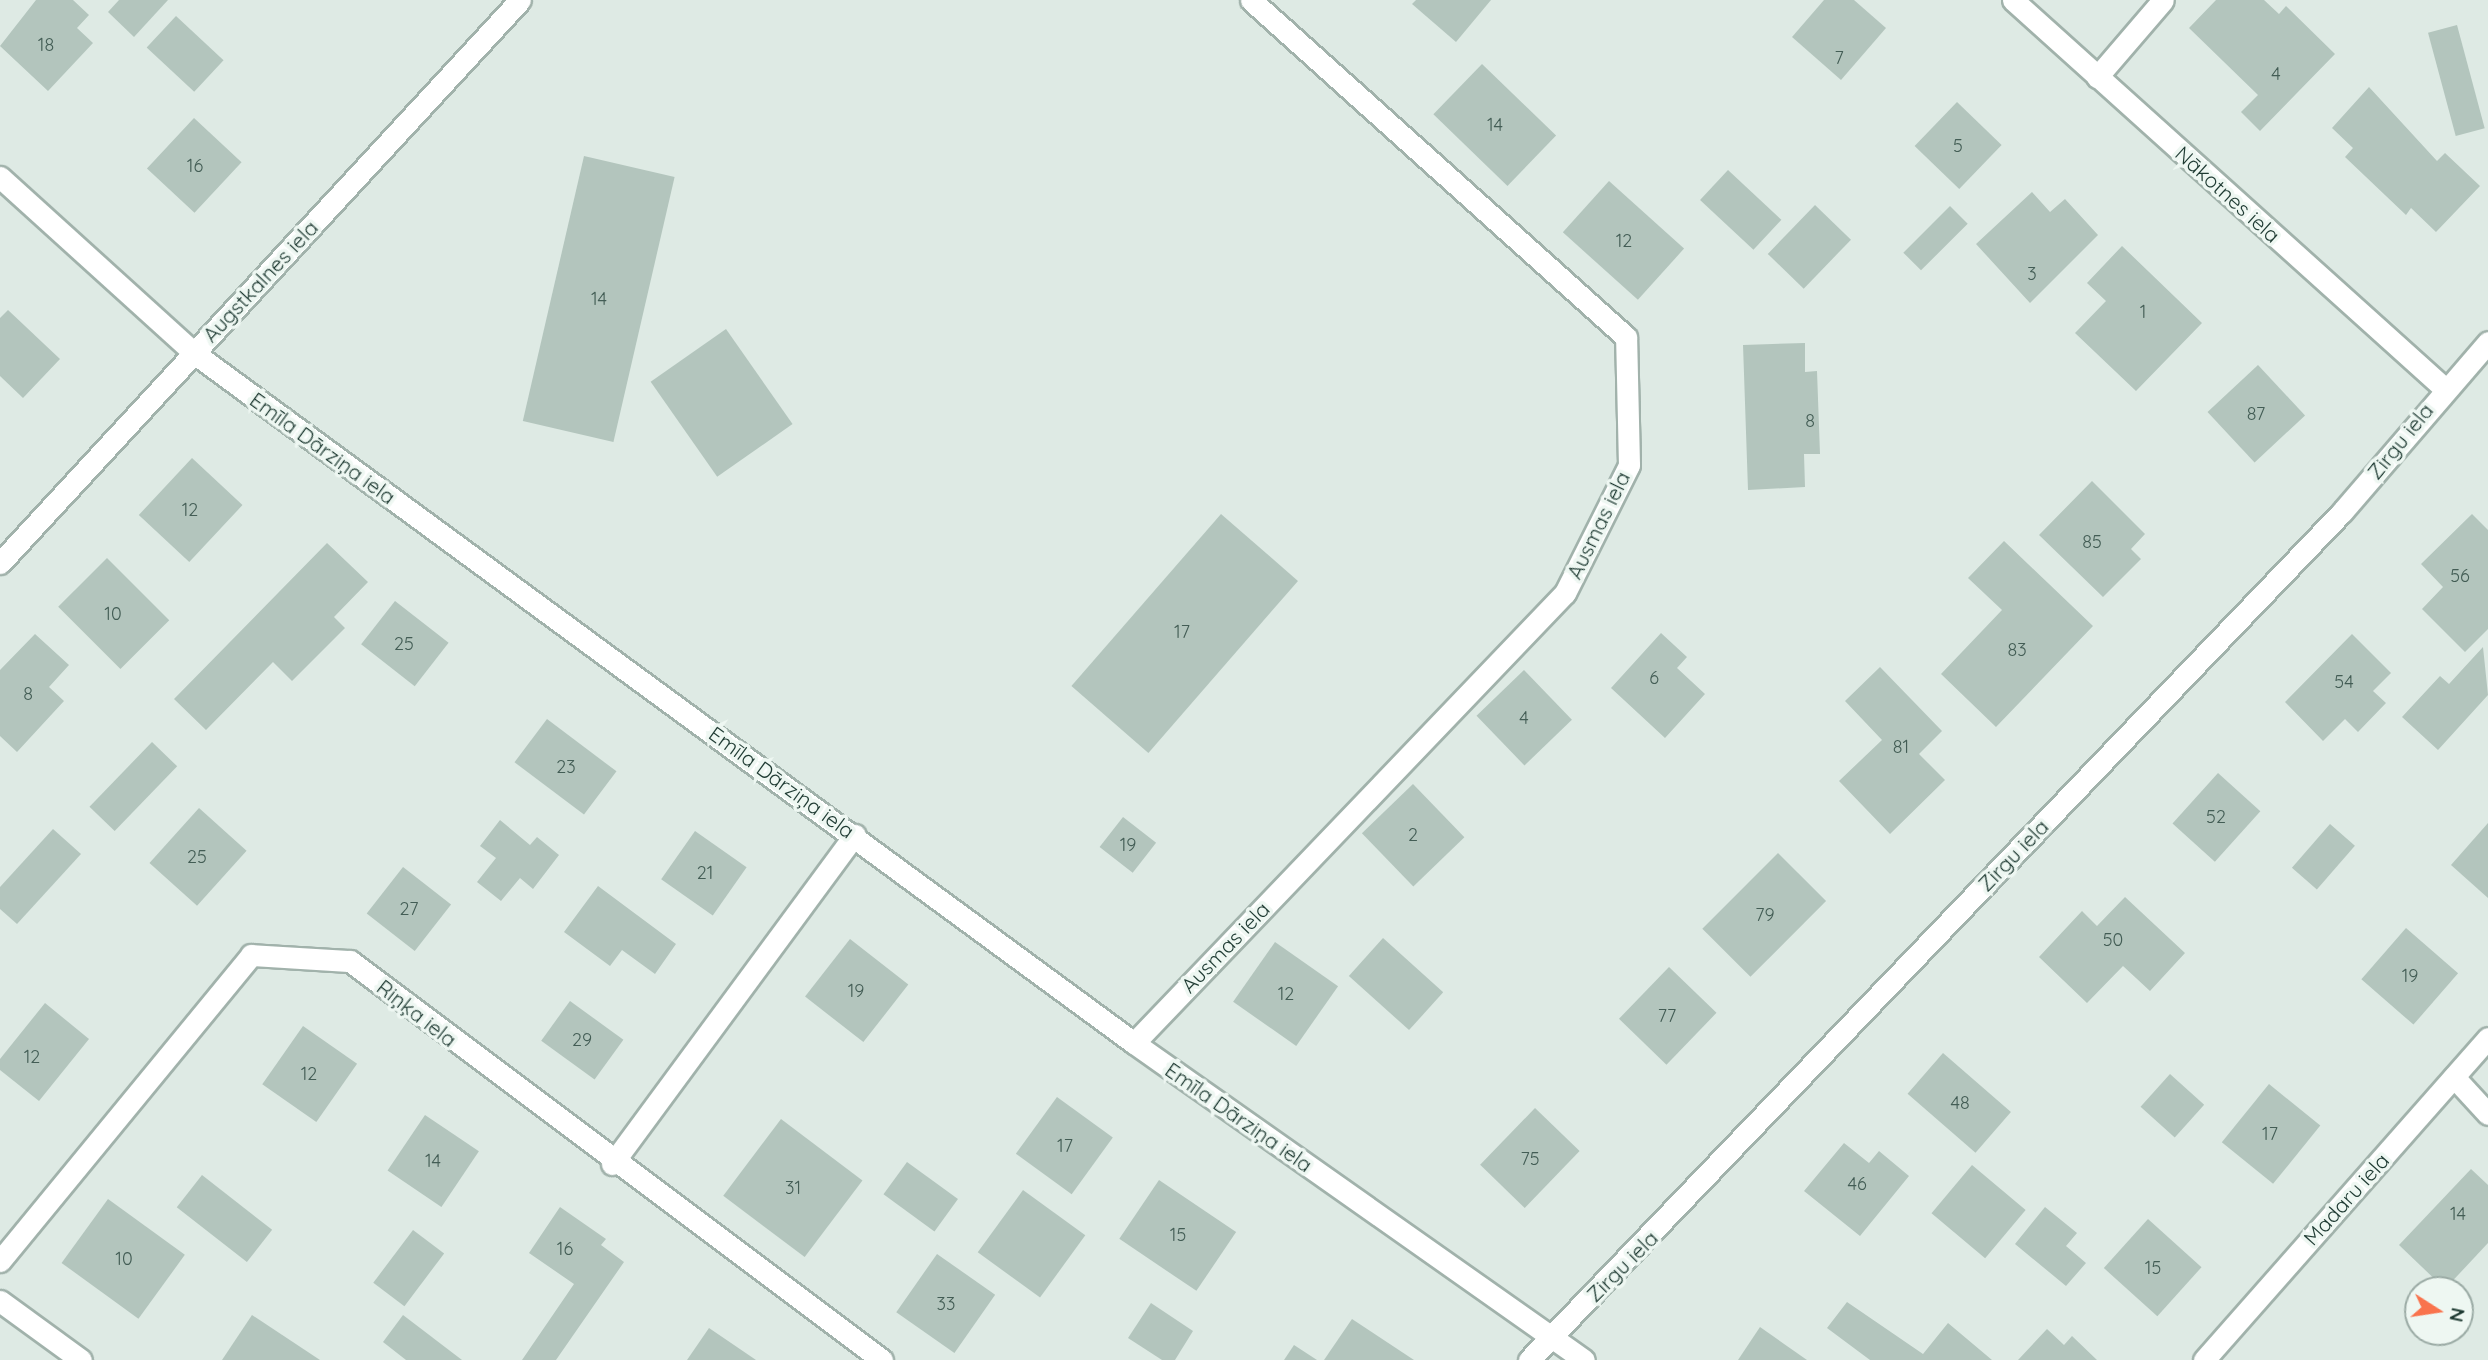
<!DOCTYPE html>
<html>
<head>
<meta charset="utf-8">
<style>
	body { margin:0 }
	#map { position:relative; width:2488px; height:1360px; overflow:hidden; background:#deeae4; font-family:Quicksand,sans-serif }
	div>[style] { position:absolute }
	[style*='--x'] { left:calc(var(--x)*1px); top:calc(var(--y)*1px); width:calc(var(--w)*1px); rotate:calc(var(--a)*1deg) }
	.building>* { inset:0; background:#b3c5bd; transform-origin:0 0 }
	.roads { filter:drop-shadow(2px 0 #a1b2ab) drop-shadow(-2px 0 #a1b2ab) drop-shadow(0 2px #a1b2ab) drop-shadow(0 -2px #a1b2ab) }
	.street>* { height:21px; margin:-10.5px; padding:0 10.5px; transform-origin:10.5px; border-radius:10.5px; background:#fff }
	span { translate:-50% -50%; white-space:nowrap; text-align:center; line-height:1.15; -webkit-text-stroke:7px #eef7f2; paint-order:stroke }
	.number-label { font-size:18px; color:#435d55 }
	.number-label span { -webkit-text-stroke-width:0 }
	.street-label { font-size:21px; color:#1e3a32 }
	.north { position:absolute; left:2404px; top:1276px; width:70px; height:70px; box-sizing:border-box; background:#eef7f2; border:2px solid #9baba5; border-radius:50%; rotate:102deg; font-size:19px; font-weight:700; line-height:28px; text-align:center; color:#1e3a32 }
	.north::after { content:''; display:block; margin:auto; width:24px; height:32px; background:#f9734d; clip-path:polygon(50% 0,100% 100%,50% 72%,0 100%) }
</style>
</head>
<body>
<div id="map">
	<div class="building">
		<i style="clip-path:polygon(36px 0,73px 0,89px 15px,77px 28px,93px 43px,48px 91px,0 46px)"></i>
		<i style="clip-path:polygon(119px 0,168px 0,134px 37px,108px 12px)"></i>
		<i style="clip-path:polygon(1416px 0,1491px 0,1456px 42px,1412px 4px)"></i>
		<i style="clip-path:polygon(1824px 0,1854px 0,1886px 28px,1841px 80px,1792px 37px)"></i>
		<i style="clip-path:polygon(2216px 0,2264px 0,2279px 14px,2286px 6px,2335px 54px,2260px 131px,2241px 112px,2258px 95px,2189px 28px)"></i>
		<i style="left:176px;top:16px;width:65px;height:43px;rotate:43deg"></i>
		<i style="left:2457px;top:25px;width:107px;height:30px;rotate:75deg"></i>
		<i style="left:1482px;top:64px;width:103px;height:70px;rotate:44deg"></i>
		<i style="clip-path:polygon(2369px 87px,2437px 161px,2445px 153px,2480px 186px,2436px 232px,2411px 208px,2406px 215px,2345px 157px,2353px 148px,2332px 128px)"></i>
		<i style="left:1957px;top:102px;width:62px;height:61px;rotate:44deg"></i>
		<i style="left:194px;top:118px;width:65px;height:69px;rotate:43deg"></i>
		<i style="left:584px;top:156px;width:93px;height:272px;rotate:13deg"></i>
		<i style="left:1728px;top:170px;width:73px;height:41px;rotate:43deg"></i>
		<i style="left:1609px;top:181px;width:101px;height:69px;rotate:42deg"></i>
		<i style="clip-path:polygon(2032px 192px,2050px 212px,2065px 199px,2098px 235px,2030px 303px,1976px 244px)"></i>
		<i style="left:1815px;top:205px;width:50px;height:68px;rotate:44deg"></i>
		<i style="left:1950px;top:206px;width:25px;height:66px;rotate:45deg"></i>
		<i style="clip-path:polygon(2122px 246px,2202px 323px,2136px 391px,2075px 333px,2106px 301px,2087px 283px)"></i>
		<i style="clip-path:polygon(8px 310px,60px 359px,23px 398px,0 376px,0 318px)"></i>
		<i style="left:726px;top:329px;width:116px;height:92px;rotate:55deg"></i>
		<i style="clip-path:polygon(1805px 343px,1805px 372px,1817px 371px,1820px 454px,1804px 454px,1805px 487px,1748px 490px,1743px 345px)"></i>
		<i style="left:2258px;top:365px;width:69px;height:69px;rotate:47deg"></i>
		<i style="left:192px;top:458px;width:69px;height:78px;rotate:43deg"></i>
		<i style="clip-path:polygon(2092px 481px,2145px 534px,2131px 549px,2141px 559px,2103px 597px,2039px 535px)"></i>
		<i style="left:1221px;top:514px;width:102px;height:228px;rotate:41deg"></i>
		<i style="clip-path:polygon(2472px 514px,2488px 530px,2488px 629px,2465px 652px,2422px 609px,2443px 587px,2421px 564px)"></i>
		<i style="clip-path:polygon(2004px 541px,2093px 626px,1996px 727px,1941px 674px,2002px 610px,1968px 578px)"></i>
		<i style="clip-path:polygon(327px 543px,368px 582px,334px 617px,345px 628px,292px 681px,273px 662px,206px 730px,174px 699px)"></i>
		<i style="left:107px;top:558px;width:88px;height:69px;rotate:45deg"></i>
		<i style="left:395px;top:601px;width:68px;height:55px;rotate:38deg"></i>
		<i style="clip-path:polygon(1661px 633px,1687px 657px,1677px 668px,1705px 694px,1665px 738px,1611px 688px)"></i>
		<i style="clip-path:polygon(35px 634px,69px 665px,49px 687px,64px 701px,17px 752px,0 736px,0 670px)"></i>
		<i style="clip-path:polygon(2352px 634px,2391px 673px,2373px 691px,2386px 703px,2358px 732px,2345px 719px,2323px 741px,2285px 702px)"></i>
		<i style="clip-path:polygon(2483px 647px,2488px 695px,2438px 750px,2402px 717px,2440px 676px,2449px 684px)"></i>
		<i style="clip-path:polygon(1880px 667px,1942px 731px,1919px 754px,1945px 780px,1890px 834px,1839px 781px,1882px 740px,1845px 701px)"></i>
		<i style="left:1524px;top:670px;width:69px;height:66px;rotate:46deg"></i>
		<i style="left:547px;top:719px;width:87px;height:54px;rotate:37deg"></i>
		<i style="left:152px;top:742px;width:35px;height:90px;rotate:44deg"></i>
		<i style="left:2218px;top:773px;width:57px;height:68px;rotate:42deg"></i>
		<i style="left:1413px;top:784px;width:74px;height:71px;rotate:46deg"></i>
		<i style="left:199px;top:808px;width:64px;height:74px;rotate:42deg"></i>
		<i style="left:1123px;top:817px;width:42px;height:38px;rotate:38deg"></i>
		<i style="clip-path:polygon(500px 820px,530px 845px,537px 837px,559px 855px,533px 889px,520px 878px,501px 901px,477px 882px,496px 858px,480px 846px)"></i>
		<i style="clip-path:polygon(2488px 823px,2488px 898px,2451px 865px)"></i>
		<i style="left:2330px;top:824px;width:33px;height:58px;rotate:41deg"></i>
		<i style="clip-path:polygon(53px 829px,81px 854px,17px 924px,0 909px,0 887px)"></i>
		<i style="left:695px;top:831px;width:63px;height:59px;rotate:35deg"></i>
		<i style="left:1778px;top:853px;width:68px;height:107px;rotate:45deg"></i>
		<i style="left:403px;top:867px;width:61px;height:59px;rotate:38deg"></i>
		<i style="clip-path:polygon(598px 886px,676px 944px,655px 974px,622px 950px,610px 966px,564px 932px)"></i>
		<i style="clip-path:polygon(2125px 897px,2185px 953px,2150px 991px,2123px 966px,2087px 1003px,2039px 957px,2082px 911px,2097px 926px)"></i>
		<i style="left:2406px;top:928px;width:69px;height:68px;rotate:41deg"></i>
		<i style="left:1383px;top:938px;width:81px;height:51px;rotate:42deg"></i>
		<i style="left:850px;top:939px;width:74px;height:73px;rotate:38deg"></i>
		<i style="left:1275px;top:942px;width:77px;height:73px;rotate:35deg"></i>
		<i style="left:1669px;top:967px;width:66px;height:72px;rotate:44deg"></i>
		<i style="left:570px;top:1001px;width:66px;height:49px;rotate:36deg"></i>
		<i style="clip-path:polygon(45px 1003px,89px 1039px,39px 1101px,0 1070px,0 1059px)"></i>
		<i style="left:303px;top:1026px;width:66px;height:71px;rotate:35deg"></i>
		<i style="left:1943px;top:1053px;width:90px;height:54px;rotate:41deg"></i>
		<i style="left:2170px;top:1074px;width:46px;height:44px;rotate:42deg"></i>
		<i style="left:2269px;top:1084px;width:66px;height:75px;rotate:39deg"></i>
		<i style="left:1057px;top:1097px;width:69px;height:70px;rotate:36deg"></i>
		<i style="left:1535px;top:1108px;width:62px;height:79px;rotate:44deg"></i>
		<i style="left:425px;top:1115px;width:65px;height:67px;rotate:34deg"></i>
		<i style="left:781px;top:1119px;width:102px;height:96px;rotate:37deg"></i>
		<i style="clip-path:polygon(1844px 1143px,1869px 1163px,1879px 1151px,1909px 1176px,1860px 1236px,1804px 1191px)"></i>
		<i style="left:907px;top:1162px;width:63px;height:40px;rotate:36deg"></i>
		<i style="left:1972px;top:1165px;width:70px;height:63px;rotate:40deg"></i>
		<i style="clip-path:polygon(2471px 1169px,2488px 1185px,2488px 1243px,2445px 1289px,2399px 1245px)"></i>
		<i style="left:202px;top:1175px;width:89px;height:41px;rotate:38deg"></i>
		<i style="left:1159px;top:1180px;width:93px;height:71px;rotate:34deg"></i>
		<i style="left:1023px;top:1190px;width:77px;height:77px;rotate:36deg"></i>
		<i style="left:108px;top:1199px;width:95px;height:79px;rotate:36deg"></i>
		<i style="clip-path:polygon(560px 1207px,606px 1239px,601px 1245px,624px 1262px,556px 1360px,522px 1360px,574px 1284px,529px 1253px)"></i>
		<i style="clip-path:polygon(2045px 1207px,2077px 1233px,2066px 1246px,2086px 1263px,2066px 1286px,2015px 1244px)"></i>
		<i style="left:2148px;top:1219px;width:72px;height:66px;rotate:42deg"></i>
		<i style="left:413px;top:1230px;width:39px;height:66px;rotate:37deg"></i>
		<i style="left:937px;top:1254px;width:71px;height:71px;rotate:35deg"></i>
		<i style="clip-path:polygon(1847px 1302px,1923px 1354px,1948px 1323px,1992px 1360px,1870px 1360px,1827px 1328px)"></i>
		<i style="clip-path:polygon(1151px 1303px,1193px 1331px,1175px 1360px,1162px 1360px,1128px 1338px)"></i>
		<i style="clip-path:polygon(252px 1315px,320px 1360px,222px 1360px)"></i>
		<i style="clip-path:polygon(403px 1315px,462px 1360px,406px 1360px,383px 1342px)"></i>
		<i style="clip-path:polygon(1352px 1319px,1414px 1360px,1324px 1360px)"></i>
		<i style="clip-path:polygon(1760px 1327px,1807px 1360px,1738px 1360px)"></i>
		<i style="clip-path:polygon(709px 1328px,756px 1360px,687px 1360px)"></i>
		<i style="clip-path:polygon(2047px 1329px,2064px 1345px,2072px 1336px,2097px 1360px,2018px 1360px)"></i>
		<i style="clip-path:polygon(1294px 1345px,1317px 1360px,1284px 1360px)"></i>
	</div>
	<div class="roads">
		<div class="street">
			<i style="--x:2013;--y:0;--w:579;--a:41.99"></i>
			<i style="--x:2097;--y:77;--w:101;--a:-49.4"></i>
			<i style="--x:0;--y:177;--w:262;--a:42.2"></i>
			<i style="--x:194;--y:353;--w:1166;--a:36.28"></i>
			<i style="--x:1134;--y:1043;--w:550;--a:35.16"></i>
			<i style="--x:0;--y:563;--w:766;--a:-47.27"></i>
			<i style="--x:1134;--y:1043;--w:623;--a:-46.24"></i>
			<i style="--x:1565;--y:593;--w:143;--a:-63.4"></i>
			<i style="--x:1629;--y:465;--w:128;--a:-91.3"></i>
			<i style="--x:1626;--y:337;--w:504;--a:-138.06"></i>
			<i style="--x:2454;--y:1077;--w:50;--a:47.4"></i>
			<i style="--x:612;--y:1164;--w:409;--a:-53.6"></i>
			<i style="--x:0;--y:1261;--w:396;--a:-50.6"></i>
			<i style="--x:251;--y:955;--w:99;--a:3.5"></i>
			<i style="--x:350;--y:961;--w:665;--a:36.87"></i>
			<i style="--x:0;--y:1301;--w:100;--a:36.1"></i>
			<i style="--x:1529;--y:1360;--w:1175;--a:-46.21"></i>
			<i style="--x:2342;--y:512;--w:224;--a:-49.3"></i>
			<i style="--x:2204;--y:1360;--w:429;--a:-48.6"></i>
		</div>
	</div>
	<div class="number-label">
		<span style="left:46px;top:45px">18</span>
		<span style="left:1839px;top:58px">7</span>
		<span style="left:2276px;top:74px">4</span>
		<span style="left:1495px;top:125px">14</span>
		<span style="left:1958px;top:146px">5</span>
		<span style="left:195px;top:166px">16</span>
		<span style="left:1624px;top:241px">12</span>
		<span style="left:2032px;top:274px">3</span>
		<span style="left:599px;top:299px">14</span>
		<span style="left:2143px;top:312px">1</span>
		<span style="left:2256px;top:414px">87</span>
		<span style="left:1810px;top:421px">8</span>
		<span style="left:190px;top:510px">12</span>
		<span style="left:2092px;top:542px">85</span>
		<span style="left:2460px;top:576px">56</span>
		<span style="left:113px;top:614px">10</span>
		<span style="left:1182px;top:632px">17</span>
		<span style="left:404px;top:644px">25</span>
		<span style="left:2017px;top:650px">83</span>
		<span style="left:1654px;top:678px">6</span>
		<span style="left:2344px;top:682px">54</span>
		<span style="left:28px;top:694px">8</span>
		<span style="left:1524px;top:718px">4</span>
		<span style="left:1901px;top:747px">81</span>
		<span style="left:566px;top:767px">23</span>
		<span style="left:2216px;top:817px">52</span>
		<span style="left:1413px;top:835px">2</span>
		<span style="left:1128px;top:845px">19</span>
		<span style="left:197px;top:857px">25</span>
		<span style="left:705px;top:873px">21</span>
		<span style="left:409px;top:909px">27</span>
		<span style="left:1765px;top:915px">79</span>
		<span style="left:2113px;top:940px">50</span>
		<span style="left:2410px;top:976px">19</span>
		<span style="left:856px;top:991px">19</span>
		<span style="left:1286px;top:994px">12</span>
		<span style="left:1667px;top:1016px">77</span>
		<span style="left:582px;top:1040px">29</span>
		<span style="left:32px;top:1057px">12</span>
		<span style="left:309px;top:1074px">12</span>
		<span style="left:1960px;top:1103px">48</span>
		<span style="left:2270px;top:1134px">17</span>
		<span style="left:1065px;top:1146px">17</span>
		<span style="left:1530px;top:1159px">75</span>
		<span style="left:433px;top:1161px">14</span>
		<span style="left:1857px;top:1184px">46</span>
		<span style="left:793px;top:1188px">31</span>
		<span style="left:2458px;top:1214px">14</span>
		<span style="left:1178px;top:1235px">15</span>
		<span style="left:565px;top:1249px">16</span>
		<span style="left:124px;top:1259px">10</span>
		<span style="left:2153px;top:1268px">15</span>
		<span style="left:946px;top:1304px">33</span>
	</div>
	<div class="street-label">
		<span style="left:2228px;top:194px;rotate:42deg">Nākotnes iela</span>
		<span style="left:260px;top:281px;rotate:-47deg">Augstkalnes iela</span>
		<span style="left:2400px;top:441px;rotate:-51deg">Zirgu iela</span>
		<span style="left:323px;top:448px;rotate:36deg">Emīla Dārziņa iela</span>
		<span style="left:1598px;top:525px;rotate:-64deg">Ausmas iela</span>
		<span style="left:782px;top:782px;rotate:36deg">Emīla Dārziņa iela</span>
		<span style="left:2013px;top:855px;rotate:-46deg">Zirgu iela</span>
		<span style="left:1225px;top:947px;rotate:-46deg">Ausmas iela</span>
		<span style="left:417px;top:1013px;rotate:38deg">Riņķa iela</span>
		<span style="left:1239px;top:1117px;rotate:35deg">Emīla Dārziņa iela</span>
		<span style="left:2346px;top:1199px;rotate:-48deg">Madaru iela</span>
		<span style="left:1622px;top:1266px;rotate:-45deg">Zirgu iela</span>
	</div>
	<div class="north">N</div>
</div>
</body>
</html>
